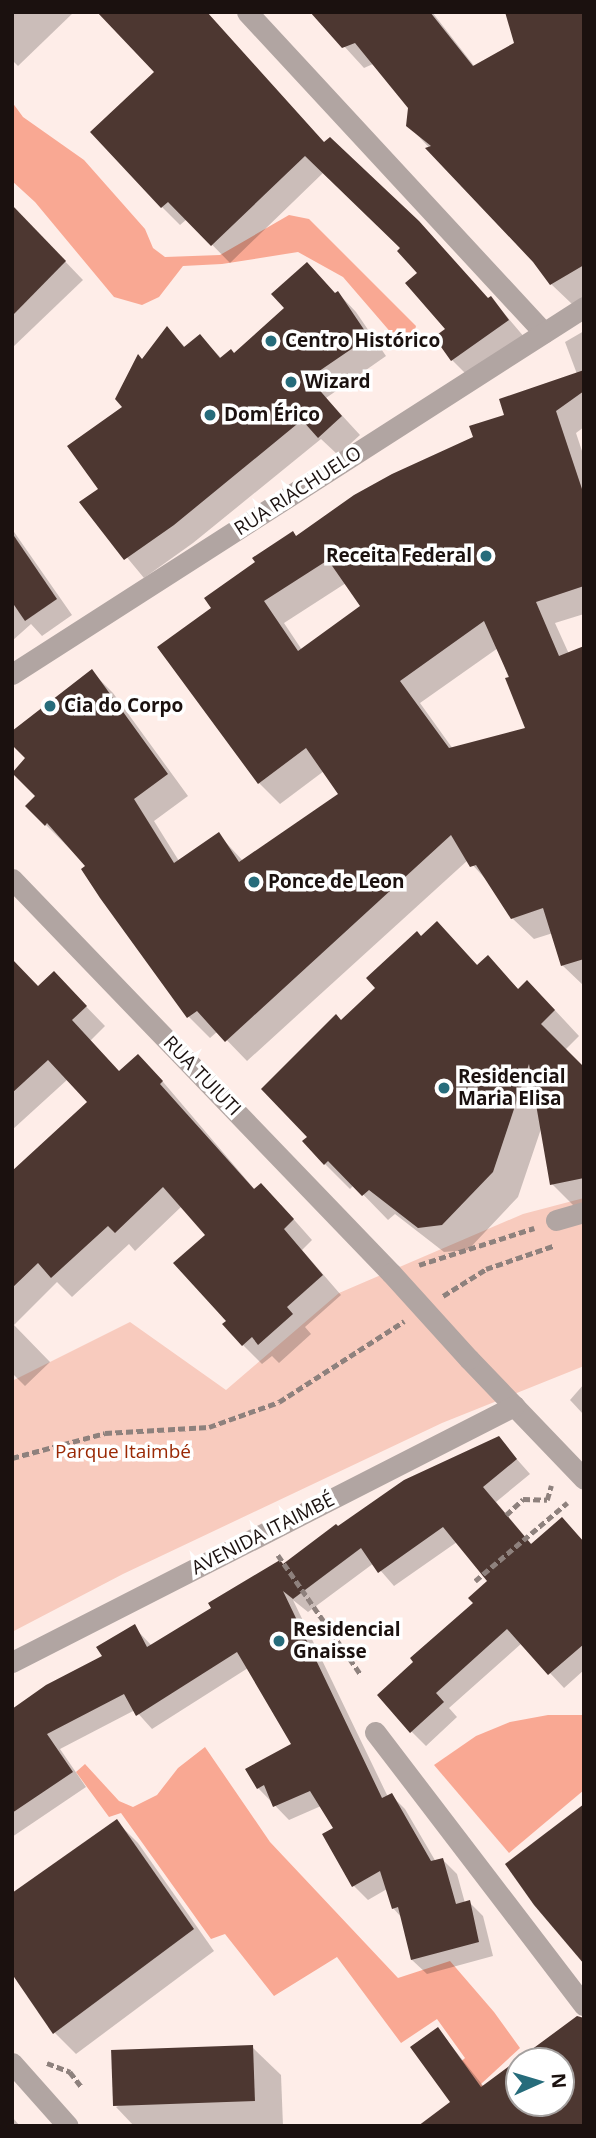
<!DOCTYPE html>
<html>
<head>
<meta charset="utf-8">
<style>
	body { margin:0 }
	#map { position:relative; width:596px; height:2138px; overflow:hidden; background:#feede8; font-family:"Open Sans",sans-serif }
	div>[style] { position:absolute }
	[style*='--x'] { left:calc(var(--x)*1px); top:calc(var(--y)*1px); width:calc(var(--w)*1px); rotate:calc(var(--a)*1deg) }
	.green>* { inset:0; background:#f8cbbe }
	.forest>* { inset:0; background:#f9a893 }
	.shadow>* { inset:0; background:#0003 }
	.building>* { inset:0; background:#4d3731; transform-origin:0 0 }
	.path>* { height:4.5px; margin-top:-2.25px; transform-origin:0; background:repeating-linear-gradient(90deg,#8e817d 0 7px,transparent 0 10.5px) }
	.minor>* { height:21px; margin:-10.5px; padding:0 10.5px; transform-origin:10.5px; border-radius:10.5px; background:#b1a5a2 }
	.minor-bridge>* { height:21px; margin:-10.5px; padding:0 10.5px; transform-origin:10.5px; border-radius:10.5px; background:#b1a5a2 }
	.dots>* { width:19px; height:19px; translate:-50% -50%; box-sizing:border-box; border:4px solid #fff; border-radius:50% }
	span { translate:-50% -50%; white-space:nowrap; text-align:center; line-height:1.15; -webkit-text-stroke:7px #fff; paint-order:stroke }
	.poi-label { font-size:19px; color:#1b110f; font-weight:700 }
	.left { translate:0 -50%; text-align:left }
	.right { translate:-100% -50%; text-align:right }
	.street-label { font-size:19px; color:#1b110f }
	.park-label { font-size:19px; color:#9a2804 }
	.frame { position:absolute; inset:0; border:14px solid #1b110f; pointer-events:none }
	.north { position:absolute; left:505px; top:2047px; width:70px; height:70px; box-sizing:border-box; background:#fff; border:2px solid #a4a09f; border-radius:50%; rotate:86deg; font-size:19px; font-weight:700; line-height:28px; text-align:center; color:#1b110f }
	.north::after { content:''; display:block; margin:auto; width:24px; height:32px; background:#266c7b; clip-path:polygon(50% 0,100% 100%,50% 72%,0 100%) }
</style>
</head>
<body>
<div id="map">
	<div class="green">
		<i style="clip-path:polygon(584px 1198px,584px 1366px,442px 1423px,123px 1574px,12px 1632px,12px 1381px,130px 1322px,226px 1390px,339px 1293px,523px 1214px)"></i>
	</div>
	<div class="forest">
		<i style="clip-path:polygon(12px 102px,23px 117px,84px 160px,145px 229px,153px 248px,165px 257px,220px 255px,289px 215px,309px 219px,416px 326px,413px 338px,393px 335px,343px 277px,298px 252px,222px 264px,183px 266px,159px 297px,142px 305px,114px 297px,35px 202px,12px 181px)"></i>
		<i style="clip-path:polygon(548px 1715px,584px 1715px,584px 1790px,509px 1853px,434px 1765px,476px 1736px,510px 1722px)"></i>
		<i style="clip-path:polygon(205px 1747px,270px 1842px,398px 1978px,450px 1961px,494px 2012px,520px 2048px,481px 2084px,512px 2126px,437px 2083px,465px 2058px,437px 2019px,401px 2043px,337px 1957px,274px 1996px,225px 1934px,211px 1939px,121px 1813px,109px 1817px,76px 1772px,85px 1764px,119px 1801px,133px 1807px,157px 1795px,178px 1768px)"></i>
	</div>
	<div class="shadow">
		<i style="clip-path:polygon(12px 12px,74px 12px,18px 66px,12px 60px)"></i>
		<i style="clip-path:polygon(206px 12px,325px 144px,489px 300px,491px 298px,525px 338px,470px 378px,452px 360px,447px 329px,419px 274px,402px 249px,324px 172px,230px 263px,187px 219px,180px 225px,162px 207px,92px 132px,156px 72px)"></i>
		<i style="clip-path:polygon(313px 12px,432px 12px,475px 67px,584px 12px,584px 297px,572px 304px,551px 284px,535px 261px,408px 125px,409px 107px,373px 64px,364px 68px)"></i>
		<i style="clip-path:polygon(12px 206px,83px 280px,12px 348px)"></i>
		<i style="clip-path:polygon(338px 293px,356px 312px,386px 356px,326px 398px,360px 435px,338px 455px,321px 439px,193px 543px,144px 578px,82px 503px,101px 489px,124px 408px,142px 361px,167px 329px,186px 348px,200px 336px,222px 359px,235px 355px)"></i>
		<i style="clip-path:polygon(evenodd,584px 331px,584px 427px,576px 433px,584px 457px,584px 614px,555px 623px,569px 654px,584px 648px,584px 986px,562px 965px,553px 933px,534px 939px,512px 918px,492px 886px,468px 860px,247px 1061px,218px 1031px,210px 1038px,189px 1017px,83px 870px,88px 867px,27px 806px,37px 796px,27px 758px,92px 672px,113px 693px,188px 796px,154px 821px,179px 861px,218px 834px,243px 861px,340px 795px,324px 771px,280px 804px,259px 783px,160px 647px,213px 609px,297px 538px,475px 438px,506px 416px,577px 374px,565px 342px,584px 331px,346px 583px,363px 606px,302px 650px,284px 623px,346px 583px,584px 331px,498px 648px,527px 729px,453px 749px,420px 703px,498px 648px)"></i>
		<i style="clip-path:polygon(12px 529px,72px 615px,42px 636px,31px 624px,12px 641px)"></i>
		<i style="clip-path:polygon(437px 923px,478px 966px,488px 958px,519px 990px,552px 1007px,579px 1036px,565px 1050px,584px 1069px,584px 1208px,577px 1209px,552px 1184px,542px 1126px,518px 1197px,468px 1250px,444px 1252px,395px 1214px,388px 1220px,354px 1185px,350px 1189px,325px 1164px,309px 1137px,341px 1022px,378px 988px)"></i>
		<i style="clip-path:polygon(12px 961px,38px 988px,73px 993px,105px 1026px,90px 1041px,120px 1073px,158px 1076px,256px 1191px,281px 1205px,312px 1240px,302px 1250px,341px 1295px,305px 1327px,311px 1334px,279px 1363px,272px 1356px,262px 1364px,243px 1345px,228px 1321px,207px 1235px,182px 1206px,135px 1251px,129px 1244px,72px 1297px,57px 1282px,14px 1325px,50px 1362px,25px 1386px,12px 1373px,12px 1173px,89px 1102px,68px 1079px,12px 1130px)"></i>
		<i style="clip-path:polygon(584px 1384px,584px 1415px,570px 1400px)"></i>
		<i style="clip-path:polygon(498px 1438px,530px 1474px,496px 1502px,532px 1545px,584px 1542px,584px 1670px,564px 1688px,522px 1643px,449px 1708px,457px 1717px,426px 1746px,411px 1731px,475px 1603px,490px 1581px,457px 1542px,394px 1586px,374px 1563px,308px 1612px,293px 1600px,388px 1797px,391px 1795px,405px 1809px,436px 1862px,443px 1860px,457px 1874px,465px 1903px,469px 1902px,483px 1916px,493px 1956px,427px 1974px,412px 1960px,402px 1918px,393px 1908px,387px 1889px,368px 1900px,354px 1886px,324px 1835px,335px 1828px,321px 1806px,289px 1820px,258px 1788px,293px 1744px,248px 1668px,152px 1729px,135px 1710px,60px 1749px,86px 1787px,12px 1837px,12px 1711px,104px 1657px,134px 1627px,152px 1646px,284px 1566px,338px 1528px)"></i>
		<i style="clip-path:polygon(116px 1821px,138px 1843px,214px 1951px,76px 2054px,55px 2033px)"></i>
		<i style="clip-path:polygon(584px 2019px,584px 2126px,452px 2102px,438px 2029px,484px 2087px,519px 2061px,519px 2103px,561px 2103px,561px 2061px,519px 2061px)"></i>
		<i style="clip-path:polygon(252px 2047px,281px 2075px,283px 2126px,134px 2126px,116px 2107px)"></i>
		<i style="clip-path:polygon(12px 2117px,20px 2126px,12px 2126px)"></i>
	</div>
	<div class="building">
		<i style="clip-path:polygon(97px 12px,207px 12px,324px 142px,330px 137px,419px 221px,488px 298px,491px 296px,509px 320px,451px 361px,434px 337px,445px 329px,405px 283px,417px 273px,397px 251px,400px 248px,305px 156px,211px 246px,168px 202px,161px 208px,90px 132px,154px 72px)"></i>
		<i style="clip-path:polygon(310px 12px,430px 12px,473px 66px,514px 43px,505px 12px,584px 12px,584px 265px,550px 285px,533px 262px,425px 148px,431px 146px,406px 126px,408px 108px,355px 43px,342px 48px)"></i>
		<i style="clip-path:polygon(12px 205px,66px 261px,12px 316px)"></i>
		<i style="clip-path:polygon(307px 262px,335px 293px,338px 291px,369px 337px,309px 378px,342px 416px,318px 438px,302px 420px,174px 525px,124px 560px,79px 502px,98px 489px,67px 446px,122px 407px,115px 399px,138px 354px,142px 359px,167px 326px,184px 347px,200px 334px,220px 358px,231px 349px,234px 353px,284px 308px,271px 294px)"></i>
		<i style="clip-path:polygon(evenodd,584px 370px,584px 391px,556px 411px,584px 495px,584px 586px,536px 602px,559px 656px,584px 646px,584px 959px,561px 966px,543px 908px,511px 919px,476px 865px,470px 867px,451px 835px,225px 1042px,197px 1011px,187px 1018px,100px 898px,81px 869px,85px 866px,47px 823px,45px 826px,25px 806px,35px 796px,12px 773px,25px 758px,12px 745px,12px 731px,92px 669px,168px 774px,134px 799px,174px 863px,219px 832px,239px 862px,338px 794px,306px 748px,258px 784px,157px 647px,211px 608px,204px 598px,255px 562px,252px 558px,293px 531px,296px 536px,354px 495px,392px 474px,473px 437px,469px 426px,504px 415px,499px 399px,584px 370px,328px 560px,360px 606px,298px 651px,264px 601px,328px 560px,584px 370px,484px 621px,509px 677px,505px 678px,525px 728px,449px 748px,400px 681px,484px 621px)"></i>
		<i style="clip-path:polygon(12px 533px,57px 599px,25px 621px,12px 602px)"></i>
		<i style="clip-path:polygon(437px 921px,477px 965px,488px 955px,518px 989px,527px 980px,555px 1010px,541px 1024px,584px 1067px,584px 1178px,550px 1185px,529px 1064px,493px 1172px,442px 1225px,418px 1228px,369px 1190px,362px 1196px,328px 1161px,324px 1165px,302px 1141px,307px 1137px,261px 1089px,336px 1014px,341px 1020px,375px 988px,366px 978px,417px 931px,421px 936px)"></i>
		<i style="clip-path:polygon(12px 959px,38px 986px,54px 971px,87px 1006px,72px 1020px,119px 1071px,138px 1054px,163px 1081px,160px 1084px,254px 1189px,261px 1183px,294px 1219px,284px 1229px,323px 1275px,287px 1307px,293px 1314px,258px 1345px,252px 1337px,242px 1346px,222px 1324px,226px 1321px,173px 1263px,205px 1235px,163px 1187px,115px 1233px,108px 1226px,51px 1278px,38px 1263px,12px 1288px,12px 1171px,87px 1102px,48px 1060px,12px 1093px)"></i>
		<i style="clip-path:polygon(499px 1436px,517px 1459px,483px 1487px,531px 1544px,562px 1517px,584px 1542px,584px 1644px,548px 1675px,507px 1629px,436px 1693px,444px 1702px,410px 1733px,377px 1695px,413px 1662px,410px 1658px,473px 1603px,468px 1598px,487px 1581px,443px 1527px,378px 1573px,361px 1548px,293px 1599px,283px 1591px,382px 1798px,392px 1793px,431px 1861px,443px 1858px,456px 1904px,470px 1900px,479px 1942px,411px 1960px,398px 1907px,392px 1909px,380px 1871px,352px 1887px,322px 1834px,333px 1828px,310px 1791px,273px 1807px,264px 1785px,257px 1789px,245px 1769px,291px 1744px,237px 1652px,136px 1716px,124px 1694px,47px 1734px,73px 1772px,12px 1813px,12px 1709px,46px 1685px,102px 1656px,96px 1647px,135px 1624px,147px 1647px,211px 1608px,208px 1603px,280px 1560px,283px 1564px,336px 1524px,338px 1526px,404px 1480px)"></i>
		<i style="clip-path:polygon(584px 1804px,584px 1964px,534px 1905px,505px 1864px)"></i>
		<i style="clip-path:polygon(117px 1819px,194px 1929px,53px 2034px,12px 1974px,12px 1893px)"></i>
		<i style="clip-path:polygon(evenodd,577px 2016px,584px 2018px,584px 2126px,418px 2126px,450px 2102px,410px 2047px,438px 2027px,481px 2087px,577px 2016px,519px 2061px,561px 2061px,561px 2103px,519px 2103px,519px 2061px)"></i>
		<i style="left:253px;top:2045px;width:56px;height:142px;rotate:88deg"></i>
	</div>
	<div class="path">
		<i style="--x:419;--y:1265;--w:121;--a:-17.8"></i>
		<i style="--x:443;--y:1296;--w:51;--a:-32.1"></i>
		<i style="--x:486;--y:1269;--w:71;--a:-18.9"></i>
		<i style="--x:12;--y:1458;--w:96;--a:-15"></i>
		<i style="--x:105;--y:1433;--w:104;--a:-3.3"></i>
		<i style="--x:209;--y:1427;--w:74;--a:-19.7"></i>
		<i style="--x:279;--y:1402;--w:149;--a:-32.9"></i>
		<i style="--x:506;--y:1515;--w:23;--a:-43"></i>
		<i style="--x:523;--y:1499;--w:24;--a:2"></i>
		<i style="--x:547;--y:1500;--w:15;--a:-74"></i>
		<i style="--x:278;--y:1555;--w:146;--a:55.3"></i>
		<i style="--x:475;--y:1581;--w:121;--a:-40.3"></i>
		<i style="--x:47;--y:2063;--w:25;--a:21"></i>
		<i style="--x:70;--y:2072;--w:18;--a:52"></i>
	</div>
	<div class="minor">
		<i style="--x:247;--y:12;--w:437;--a:47.2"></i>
		<i style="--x:12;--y:674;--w:680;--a:-32.68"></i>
		<i style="--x:12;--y:879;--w:547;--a:46.11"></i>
		<i style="--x:556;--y:1220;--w:29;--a:-16"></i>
		<i style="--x:469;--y:1359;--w:166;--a:46.2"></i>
		<i style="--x:12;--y:1662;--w:564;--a:-27.02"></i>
		<i style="--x:375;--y:1732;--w:344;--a:52.6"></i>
		<i style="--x:12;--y:2063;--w:84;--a:48.4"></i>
	</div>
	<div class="minor-bridge">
		<i style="--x:391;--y:1273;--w:116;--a:47.8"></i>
	</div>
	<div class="dots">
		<i style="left:271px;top:341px;background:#266c7b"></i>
		<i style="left:291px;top:382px;background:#266c7b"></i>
		<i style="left:210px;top:415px;background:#266c7b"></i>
		<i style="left:486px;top:556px;background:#266c7b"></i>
		<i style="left:50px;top:706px;background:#266c7b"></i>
		<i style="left:254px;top:882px;background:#266c7b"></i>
		<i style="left:444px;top:1088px;background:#266c7b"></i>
		<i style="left:279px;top:1641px;background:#266c7b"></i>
	</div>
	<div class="poi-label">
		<span class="left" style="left:285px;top:341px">Centro Histórico</span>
		<span class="left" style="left:305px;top:382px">Wizard</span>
		<span class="left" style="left:224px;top:415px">Dom Érico</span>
		<span class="right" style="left:472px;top:556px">Receita Federal</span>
		<span class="left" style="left:64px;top:706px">Cia do Corpo</span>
		<span class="left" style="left:268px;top:882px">Ponce de Leon</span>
		<span class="left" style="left:458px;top:1088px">Residencial<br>Maria Elisa</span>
		<span class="left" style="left:293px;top:1641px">Residencial<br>Gnaisse</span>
	</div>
	<div class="street-label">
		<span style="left:298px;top:491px;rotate:-33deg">RUA RIACHUELO</span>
		<span style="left:202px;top:1076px;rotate:46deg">RUA TUIUTI</span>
		<span style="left:263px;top:1534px;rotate:-27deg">AVENIDA ITAIMBÉ</span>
	</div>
	<div class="park-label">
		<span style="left:123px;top:1452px">Parque Itaimbé</span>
	</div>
	<div class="frame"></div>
	<div class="north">N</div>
</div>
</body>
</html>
